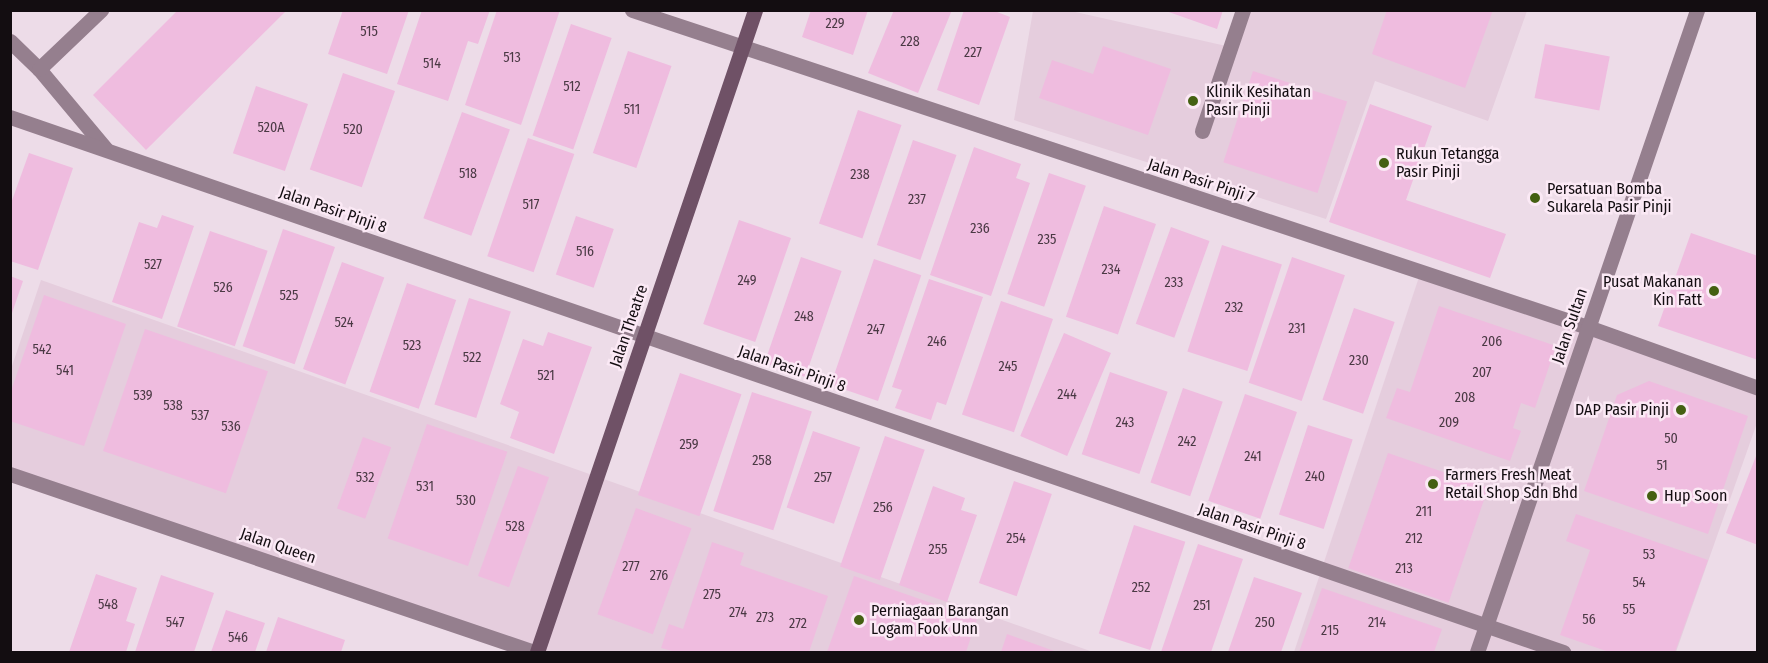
<!DOCTYPE html>
<html>
<head>
<meta charset="utf-8">
<style>
	body { margin:0 }
	#map { position:relative; width:1768px; height:663px; overflow:hidden; background:#eddce8; font-family:"Fira Sans Condensed",sans-serif }
	div>[style] { position:absolute }
	[style*='--x'] { left:calc(var(--x)*1px); top:calc(var(--y)*1px); width:calc(var(--w)*1px); rotate:calc(var(--a)*1deg) }
	.built>* { inset:0; background:#e5cddd }
	.building>* { inset:0; background:#efbcdf; transform-origin:0 0 }
	.street>* { height:15px; margin:-7.5px; padding:0 7.5px; transform-origin:7.5px; border-radius:7.5px; background:#957f8e }
	.secondary>* { height:15px; margin:-7.5px; padding:0 7.5px; transform-origin:7.5px; border-radius:7.5px; background:#6f5166 }
	.dots>* { width:16px; height:16px; translate:-50% -50%; box-sizing:border-box; border:3px solid #fbe9f5; border-radius:50% }
	span { translate:-50% -50%; white-space:nowrap; text-align:center; line-height:1.15; -webkit-text-stroke:5px #fbe9f5; paint-order:stroke }
	.number-label { font-size:14px; color:#4a3944 }
	.number-label span { -webkit-text-stroke-width:0 }
	.poi-label { font-size:16px; color:#130d11 }
	.left { translate:0 -50%; text-align:left }
	.right { translate:-100% -50%; text-align:right }
	.street-label { font-size:16px; color:#130d11 }
	.frame { position:absolute; inset:0; border:12px solid #130d11; pointer-events:none }
</style>
</head>
<body>
<div id="map">
	<div class="built">
		<i style="clip-path:polygon(1033px 11px,1071px 11px,1235px 48px,1248px 11px,1527px 11px,1488px 121px,1375px 81px,1326px 219px,1014px 120px)"></i>
		<i style="clip-path:polygon(1422px 268px,1757px 387px,1757px 423px,1676px 652px,1294px 652px)"></i>
		<i style="clip-path:polygon(41px 280px,1093px 652px,541px 652px,11px 470px,11px 369px)"></i>
	</div>
	<div class="building">
		<i style="clip-path:polygon(178px 10px,287px 10px,146px 150px,93px 95px)"></i>
		<i style="clip-path:polygon(343px 10px,409px 10px,387px 74px,328px 54px)"></i>
		<i style="clip-path:polygon(422px 10px,490px 10px,478px 44px,468px 41px,448px 101px,397px 84px)"></i>
		<i style="clip-path:polygon(497px 10px,560px 10px,521px 125px,465px 105px)"></i>
		<i style="clip-path:polygon(811px 10px,868px 10px,853px 55px,802px 37px)"></i>
		<i style="clip-path:polygon(894px 10px,952px 10px,918px 93px,868px 73px)"></i>
		<i style="clip-path:polygon(964px 10px,992px 10px,1010px 17px,979px 105px,937px 90px)"></i>
		<i style="clip-path:polygon(1163px 10px,1223px 10px,1217px 29px)"></i>
		<i style="clip-path:polygon(1387px 10px,1493px 10px,1465px 88px,1372px 54px)"></i>
		<i style="left:571px;top:24px;width:43px;height:118px;rotate:19deg"></i>
		<i style="left:1545px;top:44px;width:66px;height:55px;rotate:11deg"></i>
		<i style="clip-path:polygon(1103px 46px,1171px 69px,1148px 135px,1039px 98px,1052px 60px,1093px 74px)"></i>
		<i style="left:628px;top:51px;width:46px;height:108px;rotate:19deg"></i>
		<i style="left:1253px;top:71px;width:99px;height:96px;rotate:18deg"></i>
		<i style="left:343px;top:73px;width:55px;height:102px;rotate:19deg"></i>
		<i style="left:256px;top:86px;width:55px;height:71px;rotate:19deg"></i>
		<i style="clip-path:polygon(1370px 104px,1432px 126px,1406px 200px,1506px 234px,1490px 278px,1329px 222px)"></i>
		<i style="left:858px;top:110px;width:46px;height:120px;rotate:19deg"></i>
		<i style="left:462px;top:112px;width:51px;height:113px;rotate:20deg"></i>
		<i style="left:528px;top:138px;width:49px;height:125px;rotate:19deg"></i>
		<i style="left:913px;top:140px;width:46px;height:111px;rotate:19deg"></i>
		<i style="clip-path:polygon(974px 147px,1021px 164px,1016px 178px,1030px 183px,991px 296px,930px 275px)"></i>
		<i style="clip-path:polygon(29px 153px,73px 168px,38px 270px,10px 261px,10px 206px)"></i>
		<i style="left:1049px;top:173px;width:39px;height:128px;rotate:19deg"></i>
		<i style="left:1104px;top:206px;width:55px;height:117px;rotate:19deg"></i>
		<i style="clip-path:polygon(162px 215px,194px 226px,162px 319px,112px 302px,139px 222px,157px 228px)"></i>
		<i style="left:576px;top:216px;width:40px;height:62px;rotate:19deg"></i>
		<i style="left:739px;top:220px;width:55px;height:110px;rotate:19deg"></i>
		<i style="left:1171px;top:227px;width:41px;height:103px;rotate:20deg"></i>
		<i style="left:283px;top:229px;width:55px;height:124px;rotate:19deg"></i>
		<i style="left:210px;top:231px;width:61px;height:101px;rotate:19deg"></i>
		<i style="clip-path:polygon(1691px 233px,1758px 256px,1758px 360px,1658px 326px)"></i>
		<i style="left:1222px;top:245px;width:63px;height:112px;rotate:18deg"></i>
		<i style="left:801px;top:257px;width:43px;height:112px;rotate:19deg"></i>
		<i style="left:1292px;top:257px;width:56px;height:133px;rotate:19deg"></i>
		<i style="left:874px;top:259px;width:50px;height:133px;rotate:19deg"></i>
		<i style="left:342px;top:262px;width:45px;height:114px;rotate:20deg"></i>
		<i style="clip-path:polygon(10px 276px,23px 281px,11px 316px,10px 316px)"></i>
		<i style="clip-path:polygon(929px 279px,983px 297px,946px 405px,937px 402px,931px 420px,895px 408px,902px 390px,892px 387px)"></i>
		<i style="left:407px;top:283px;width:52px;height:115px;rotate:19deg"></i>
		<i style="clip-path:polygon(44px 295px,126px 324px,84px 446px,10px 421px,10px 394px)"></i>
		<i style="left:469px;top:298px;width:44px;height:112px;rotate:18deg"></i>
		<i style="left:1001px;top:301px;width:55px;height:120px;rotate:19deg"></i>
		<i style="clip-path:polygon(1439px 306px,1556px 346px,1535px 408px,1521px 403px,1513px 428px,1521px 431px,1510px 461px,1386px 418px,1397px 388px,1410px 392px)"></i>
		<i style="left:1354px;top:308px;width:43px;height:97px;rotate:19deg"></i>
		<i style="left:145px;top:329px;width:130px;height:129px;rotate:19deg"></i>
		<i style="clip-path:polygon(548px 332px,592px 347px,554px 454px,510px 438px,519px 412px,500px 404px,523px 339px,543px 346px)"></i>
		<i style="left:1064px;top:333px;width:51px;height:112px;rotate:23deg"></i>
		<i style="left:1110px;top:372px;width:61px;height:87px;rotate:19deg"></i>
		<i style="left:680px;top:373px;width:65px;height:129px;rotate:19deg"></i>
		<i style="clip-path:polygon(1649px 381px,1748px 416px,1708px 534px,1584px 491px,1617px 395px)"></i>
		<i style="left:1183px;top:388px;width:42px;height:100px;rotate:19deg"></i>
		<i style="left:752px;top:392px;width:63px;height:125px;rotate:18deg"></i>
		<i style="left:1245px;top:394px;width:55px;height:113px;rotate:19deg"></i>
		<i style="left:427px;top:424px;width:85px;height:121px;rotate:19deg"></i>
		<i style="left:1308px;top:425px;width:47px;height:94px;rotate:18deg"></i>
		<i style="left:813px;top:431px;width:50px;height:81px;rotate:19deg"></i>
		<i style="left:885px;top:436px;width:42px;height:138px;rotate:19deg"></i>
		<i style="left:363px;top:437px;width:30px;height:76px;rotate:20deg"></i>
		<i style="clip-path:polygon(1758px 451px,1758px 545px,1726px 533px)"></i>
		<i style="left:1388px;top:453px;width:106px;height:122px;rotate:19deg"></i>
		<i style="left:518px;top:466px;width:33px;height:117px;rotate:20deg"></i>
		<i style="left:1014px;top:481px;width:40px;height:108px;rotate:19deg"></i>
		<i style="clip-path:polygon(933px 486px,965px 498px,961px 510px,977px 515px,947px 602px,899px 585px)"></i>
		<i style="left:636px;top:508px;width:59px;height:113px;rotate:20deg"></i>
		<i style="clip-path:polygon(1576px 514px,1708px 560px,1675px 652px,1609px 652px,1560px 635px,1590px 550px,1566px 541px)"></i>
		<i style="left:1134px;top:525px;width:54px;height:114px;rotate:18deg"></i>
		<i style="clip-path:polygon(712px 542px,744px 553px,740px 565px,828px 596px,809px 652px,676px 652px,661px 648px,669px 624px,683px 629px)"></i>
		<i style="clip-path:polygon(1198px 544px,1243px 559px,1211px 652px,1161px 652px)"></i>
		<i style="clip-path:polygon(96px 574px,137px 588px,126px 621px,135px 624px,126px 652px,69px 652px)"></i>
		<i style="clip-path:polygon(161px 575px,214px 593px,194px 652px,135px 652px)"></i>
		<i style="clip-path:polygon(854px 576px,977px 619px,966px 652px,827px 652px)"></i>
		<i style="clip-path:polygon(1254px 577px,1302px 593px,1281px 652px,1228px 652px)"></i>
		<i style="clip-path:polygon(1322px 588px,1442px 629px,1434px 652px,1299px 652px)"></i>
		<i style="clip-path:polygon(226px 610px,265px 623px,255px 652px,211px 652px)"></i>
		<i style="clip-path:polygon(278px 617px,345px 640px,341px 652px,266px 652px)"></i>
		<i style="clip-path:polygon(1007px 634px,1057px 652px,1001px 652px)"></i>
	</div>
	<div class="street">
		<i style="--x:632;--y:10;--w:1007;--a:18.35"></i>
		<i style="--x:1588;--y:327;--w:181;--a:19.7"></i>
		<i style="--x:10;--y:41;--w:40;--a:44"></i>
		<i style="--x:39;--y:69;--w:104;--a:50.1"></i>
		<i style="--x:39;--y:69;--w:86;--a:-43.6"></i>
		<i style="--x:10;--y:117;--w:1643;--a:19.01"></i>
		<i style="--x:1202;--y:131;--w:128;--a:-71.3"></i>
		<i style="--x:10;--y:474;--w:553;--a:18.76"></i>
		<i style="--x:1477;--y:652;--w:679;--a:-71.08"></i>
	</div>
	<div class="secondary">
		<i style="--x:537;--y:652;--w:678;--a:-71.24"></i>
	</div>
	<div class="dots">
		<i style="left:1193px;top:101px;background:#446012"></i>
		<i style="left:1384px;top:163px;background:#446012"></i>
		<i style="left:1535px;top:198px;background:#446012"></i>
		<i style="left:1714px;top:291px;background:#446012"></i>
		<i style="left:1681px;top:410px;background:#446012"></i>
		<i style="left:1433px;top:484px;background:#446012"></i>
		<i style="left:1652px;top:496px;background:#446012"></i>
		<i style="left:859px;top:620px;background:#446012"></i>
	</div>
	<div class="number-label">
		<span style="left:835px;top:24px">229</span>
		<span style="left:369px;top:32px">515</span>
		<span style="left:910px;top:42px">228</span>
		<span style="left:973px;top:53px">227</span>
		<span style="left:512px;top:58px">513</span>
		<span style="left:432px;top:64px">514</span>
		<span style="left:572px;top:87px">512</span>
		<span style="left:632px;top:110px">511</span>
		<span style="left:271px;top:128px">520A</span>
		<span style="left:353px;top:130px">520</span>
		<span style="left:468px;top:174px">518</span>
		<span style="left:860px;top:175px">238</span>
		<span style="left:917px;top:200px">237</span>
		<span style="left:531px;top:205px">517</span>
		<span style="left:980px;top:229px">236</span>
		<span style="left:1047px;top:240px">235</span>
		<span style="left:585px;top:252px">516</span>
		<span style="left:153px;top:265px">527</span>
		<span style="left:1111px;top:270px">234</span>
		<span style="left:747px;top:281px">249</span>
		<span style="left:1174px;top:283px">233</span>
		<span style="left:223px;top:288px">526</span>
		<span style="left:289px;top:296px">525</span>
		<span style="left:1234px;top:308px">232</span>
		<span style="left:804px;top:317px">248</span>
		<span style="left:344px;top:323px">524</span>
		<span style="left:1297px;top:329px">231</span>
		<span style="left:876px;top:330px">247</span>
		<span style="left:937px;top:342px">246</span>
		<span style="left:1492px;top:342px">206</span>
		<span style="left:412px;top:346px">523</span>
		<span style="left:42px;top:350px">542</span>
		<span style="left:472px;top:358px">522</span>
		<span style="left:1359px;top:361px">230</span>
		<span style="left:1008px;top:367px">245</span>
		<span style="left:65px;top:371px">541</span>
		<span style="left:1482px;top:373px">207</span>
		<span style="left:546px;top:376px">521</span>
		<span style="left:1067px;top:395px">244</span>
		<span style="left:143px;top:396px">539</span>
		<span style="left:1465px;top:398px">208</span>
		<span style="left:173px;top:406px">538</span>
		<span style="left:200px;top:416px">537</span>
		<span style="left:1125px;top:423px">243</span>
		<span style="left:1449px;top:423px">209</span>
		<span style="left:231px;top:427px">536</span>
		<span style="left:1671px;top:439px">50</span>
		<span style="left:1187px;top:442px">242</span>
		<span style="left:689px;top:445px">259</span>
		<span style="left:1253px;top:457px">241</span>
		<span style="left:762px;top:461px">258</span>
		<span style="left:1662px;top:466px">51</span>
		<span style="left:1315px;top:477px">240</span>
		<span style="left:365px;top:478px">532</span>
		<span style="left:823px;top:478px">257</span>
		<span style="left:425px;top:487px">531</span>
		<span style="left:466px;top:501px">530</span>
		<span style="left:883px;top:508px">256</span>
		<span style="left:1424px;top:512px">211</span>
		<span style="left:515px;top:527px">528</span>
		<span style="left:1016px;top:539px">254</span>
		<span style="left:1414px;top:539px">212</span>
		<span style="left:938px;top:550px">255</span>
		<span style="left:1649px;top:555px">53</span>
		<span style="left:631px;top:567px">277</span>
		<span style="left:1404px;top:569px">213</span>
		<span style="left:659px;top:576px">276</span>
		<span style="left:1639px;top:583px">54</span>
		<span style="left:1141px;top:588px">252</span>
		<span style="left:712px;top:595px">275</span>
		<span style="left:108px;top:605px">548</span>
		<span style="left:1202px;top:606px">251</span>
		<span style="left:1629px;top:610px">55</span>
		<span style="left:738px;top:613px">274</span>
		<span style="left:765px;top:618px">273</span>
		<span style="left:1589px;top:620px">56</span>
		<span style="left:175px;top:623px">547</span>
		<span style="left:1265px;top:623px">250</span>
		<span style="left:1377px;top:623px">214</span>
		<span style="left:798px;top:624px">272</span>
		<span style="left:1330px;top:631px">215</span>
		<span style="left:238px;top:638px">546</span>
	</div>
	<div class="poi-label">
		<span class="left" style="left:1206px;top:101px">Klinik Kesihatan<br>Pasir Pinji</span>
		<span class="left" style="left:1396px;top:163px">Rukun Tetangga<br>Pasir Pinji</span>
		<span class="left" style="left:1547px;top:198px">Persatuan Bomba<br>Sukarela Pasir Pinji</span>
		<span class="right" style="left:1702px;top:291px">Pusat Makanan<br>Kin Fatt</span>
		<span class="right" style="left:1669px;top:410px">DAP Pasir Pinji</span>
		<span class="left" style="left:1445px;top:484px">Farmers Fresh Meat<br>Retail Shop Sdn Bhd</span>
		<span class="left" style="left:1664px;top:496px">Hup Soon</span>
		<span class="left" style="left:871px;top:620px">Perniagaan Barangan<br>Logam Fook Unn</span>
	</div>
	<div class="street-label">
		<span style="left:1201px;top:181px;rotate:18deg">Jalan Pasir Pinji 7</span>
		<span style="left:333px;top:210px;rotate:19deg">Jalan Pasir Pinji 8</span>
		<span style="left:629px;top:326px;rotate:-71deg">Jalan Theatre</span>
		<span style="left:1570px;top:326px;rotate:-71deg">Jalan Sultan</span>
		<span style="left:792px;top:369px;rotate:19deg">Jalan Pasir Pinji 8</span>
		<span style="left:1252px;top:527px;rotate:19deg">Jalan Pasir Pinji 8</span>
		<span style="left:278px;top:546px;rotate:19deg">Jalan Queen</span>
	</div>
	<div class="frame"></div>
</div>
</body>
</html>
